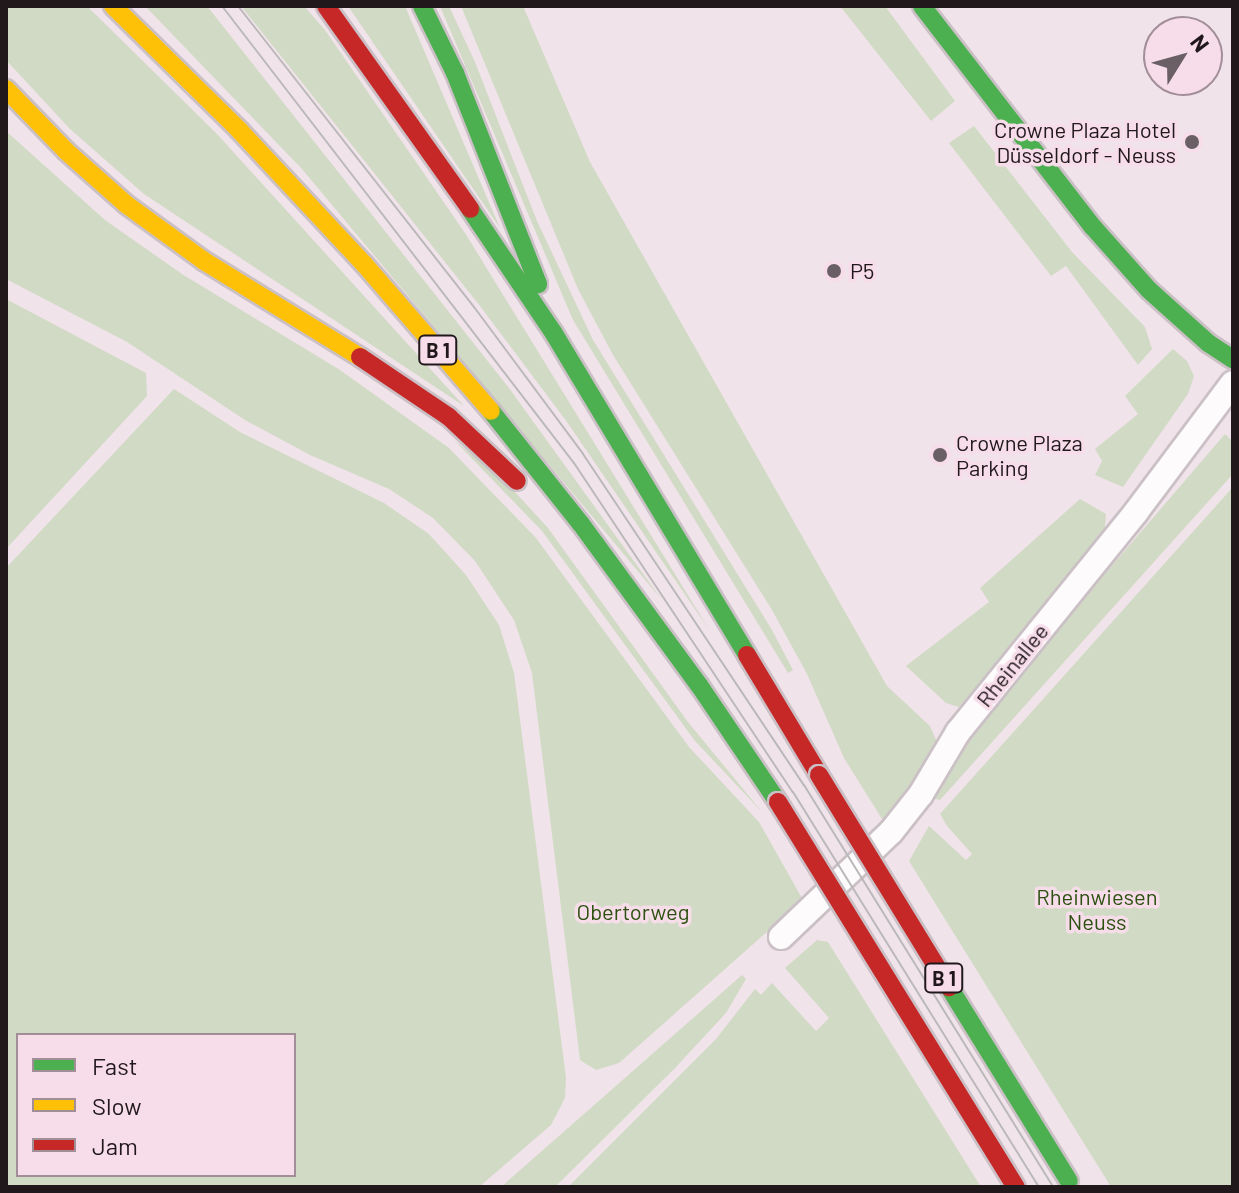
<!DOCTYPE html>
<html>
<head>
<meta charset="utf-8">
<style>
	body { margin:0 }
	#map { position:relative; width:1239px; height:1193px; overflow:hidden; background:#f1e3ea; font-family:Barlow,sans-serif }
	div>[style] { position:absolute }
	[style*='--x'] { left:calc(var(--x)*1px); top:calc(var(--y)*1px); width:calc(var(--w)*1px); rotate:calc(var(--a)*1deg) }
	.green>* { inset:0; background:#d1dac5 }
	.roads { filter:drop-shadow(2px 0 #cac0c5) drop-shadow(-2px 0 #cac0c5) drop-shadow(0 2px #cac0c5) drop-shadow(0 -2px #cac0c5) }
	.street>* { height:24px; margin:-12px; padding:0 12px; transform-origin:12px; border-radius:12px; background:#fdfbfc }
	.fast>* { height:18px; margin:-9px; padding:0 9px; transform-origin:9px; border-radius:9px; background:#4caf50 }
	.slow>* { height:18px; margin:-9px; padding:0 9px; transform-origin:9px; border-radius:9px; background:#ffc107 }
	.jam>* { height:18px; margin:-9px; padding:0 9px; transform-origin:9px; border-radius:9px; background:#c62828 }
	.tram>* { height:2px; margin:-1px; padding:0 1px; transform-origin:1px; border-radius:1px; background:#bbb8ba }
	.bridges { filter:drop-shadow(2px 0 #cac0c5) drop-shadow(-2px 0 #cac0c5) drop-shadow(0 2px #cac0c5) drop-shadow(0 -2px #cac0c5) }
	.fast-bridge>* { height:18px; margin:-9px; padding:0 9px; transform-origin:9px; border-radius:9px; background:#4caf50 }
	.jam-bridge>* { height:18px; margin:-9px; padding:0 9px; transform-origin:9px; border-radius:9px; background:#c62828 }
	.dots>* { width:22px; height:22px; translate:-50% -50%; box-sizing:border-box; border:4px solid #f7dde9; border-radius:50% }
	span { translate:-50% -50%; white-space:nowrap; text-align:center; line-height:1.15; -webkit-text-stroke:7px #f7dde9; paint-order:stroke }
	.shield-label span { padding:2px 6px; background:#f7dde9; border:2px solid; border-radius:6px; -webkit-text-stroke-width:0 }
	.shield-label { font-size:20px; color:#21181c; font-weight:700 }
	.poi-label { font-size:22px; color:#21181c }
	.right { translate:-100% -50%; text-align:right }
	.left { translate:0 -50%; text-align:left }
	.street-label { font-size:22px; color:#21181c }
	.park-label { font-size:22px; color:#2d5111 }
	.frame { position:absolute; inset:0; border:8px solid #21181c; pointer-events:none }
	.legend { position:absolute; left:16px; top:1033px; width:280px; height:144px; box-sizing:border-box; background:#f7dde9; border:2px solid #a18e97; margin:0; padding:10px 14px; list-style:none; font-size:24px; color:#21181c }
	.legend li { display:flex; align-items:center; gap:16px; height:40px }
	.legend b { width:40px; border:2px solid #a18e97 }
	.north { position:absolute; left:1143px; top:16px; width:80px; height:80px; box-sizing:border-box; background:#f7dde9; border:2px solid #a18e97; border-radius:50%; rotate:53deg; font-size:22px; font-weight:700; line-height:32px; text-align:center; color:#21181c }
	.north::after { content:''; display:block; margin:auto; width:28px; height:36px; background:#6a5f64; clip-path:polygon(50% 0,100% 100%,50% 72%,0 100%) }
</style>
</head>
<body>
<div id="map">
	<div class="green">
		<i style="clip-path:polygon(6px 6px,87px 6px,217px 134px,464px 406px,144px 194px,70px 129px,6px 60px)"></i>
		<i style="clip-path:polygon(145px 6px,207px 6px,509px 388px,662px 600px,302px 169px)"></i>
		<i style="clip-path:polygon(241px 6px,304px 6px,325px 30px,465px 233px,710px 631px,567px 422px,480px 306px)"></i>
		<i style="clip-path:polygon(348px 6px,405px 6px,500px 228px)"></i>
		<i style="clip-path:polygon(440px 6px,449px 6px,475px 62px,537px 221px,593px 340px,772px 630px,793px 670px,788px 673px,573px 320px)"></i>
		<i style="clip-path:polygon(461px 6px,523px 6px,590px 162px,887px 686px,930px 726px,937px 742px,932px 761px,887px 827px,844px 758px,807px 674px,772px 610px,613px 355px,578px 289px)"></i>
		<i style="clip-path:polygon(840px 6px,885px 6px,955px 101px,931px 121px)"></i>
		<i style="clip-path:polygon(974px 126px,1072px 252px,1145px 327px,1152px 349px,1138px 365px,1066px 266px,1051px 276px,949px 143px)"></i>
		<i style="clip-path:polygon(6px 131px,105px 220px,182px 274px,340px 370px,449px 448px,536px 538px,689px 747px,759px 822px,803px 900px,619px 1063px,596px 1070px,580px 1060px,532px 673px,514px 620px,475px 561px,433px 518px,389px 489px,310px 455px,245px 420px,127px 342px,6px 279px)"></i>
		<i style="clip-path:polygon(6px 299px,146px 373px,147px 396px,6px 549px)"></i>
		<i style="clip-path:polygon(1173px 349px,1187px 361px,1194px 376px,1188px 394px,1123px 487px,1095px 475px,1102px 461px,1095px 449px,1138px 414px,1125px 396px)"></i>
		<i style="clip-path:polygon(evenodd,174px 389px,240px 432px,384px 503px,429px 534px,466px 575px,499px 625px,514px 673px,566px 1078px,565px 1098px,551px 1125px,479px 1187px,6px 1187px,6px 568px,174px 389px,18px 1035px,294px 1035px,294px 1175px,18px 1175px,18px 1035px)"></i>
		<i style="clip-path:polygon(1225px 434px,1233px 442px,1233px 474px,940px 800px,927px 797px,962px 740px)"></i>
		<i style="clip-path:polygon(454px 440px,505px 481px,548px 528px,688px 722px,762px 812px,695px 741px,542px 531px)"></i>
		<i style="clip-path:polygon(1233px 487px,1233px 1187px,1111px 1187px,909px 861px,929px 826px,966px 860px,972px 854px,947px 826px,940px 814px)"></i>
		<i style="clip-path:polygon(1080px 499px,1106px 514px,1104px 537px,959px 707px,946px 703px,906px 666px,989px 602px,980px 588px)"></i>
		<i style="clip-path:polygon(817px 940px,828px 942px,981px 1187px,568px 1187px,716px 1039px,755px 989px,761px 995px,772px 983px,816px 1031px,829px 1018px,785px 968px)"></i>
		<i style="clip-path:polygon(742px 975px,746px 979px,726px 1013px,675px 1068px,555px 1187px,501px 1187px)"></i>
	</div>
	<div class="roads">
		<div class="street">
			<i style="--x:781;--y:937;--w:152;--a:-43.7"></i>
			<i style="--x:891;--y:832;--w:48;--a:-51.7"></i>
			<i style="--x:921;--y:794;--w:72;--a:-59.2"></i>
			<i style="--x:958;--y:732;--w:283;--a:-51"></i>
			<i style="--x:1136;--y:512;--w:161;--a:-53.1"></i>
		</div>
		<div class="fast">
			<i style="--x:422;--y:6;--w:75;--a:63.8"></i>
			<i style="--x:455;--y:73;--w:227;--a:68.5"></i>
			<i style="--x:922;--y:6;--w:279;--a:52.3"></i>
			<i style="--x:1093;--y:227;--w:84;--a:48.4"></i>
			<i style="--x:1149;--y:290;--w:79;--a:41.9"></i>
			<i style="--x:1208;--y:343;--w:30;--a:33"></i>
			<i style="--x:470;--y:209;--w:148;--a:56"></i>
			<i style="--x:553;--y:332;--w:377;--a:59"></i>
			<i style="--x:491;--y:411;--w:144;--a:51.5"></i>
			<i style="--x:581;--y:524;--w:200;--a:53.8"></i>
			<i style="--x:699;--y:685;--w:141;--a:56"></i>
		</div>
		<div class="slow">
			<i style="--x:113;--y:6;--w:177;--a:44.5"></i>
			<i style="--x:239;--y:130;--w:183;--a:47"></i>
			<i style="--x:364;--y:264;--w:194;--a:49.2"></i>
			<i style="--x:6;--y:89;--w:86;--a:45.9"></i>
			<i style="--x:66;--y:151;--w:81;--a:41.5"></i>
			<i style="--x:127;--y:205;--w:95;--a:36"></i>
			<i style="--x:204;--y:261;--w:183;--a:31.6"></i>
		</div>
		<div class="jam">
			<i style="--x:326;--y:6;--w:249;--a:54.6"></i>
			<i style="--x:360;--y:357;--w:107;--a:34"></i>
			<i style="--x:449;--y:417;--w:93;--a:43.3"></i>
			<i style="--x:747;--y:655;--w:140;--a:59"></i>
		</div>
	</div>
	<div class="tram">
		<i style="--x:222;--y:6;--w:577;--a:52.4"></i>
		<i style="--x:574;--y:463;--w:395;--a:56.4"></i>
		<i style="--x:793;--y:792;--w:465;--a:58.1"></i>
		<i style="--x:238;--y:6;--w:382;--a:51.9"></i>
		<i style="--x:474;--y:307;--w:183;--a:53.4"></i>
		<i style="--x:583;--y:454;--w:398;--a:56.3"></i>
		<i style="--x:804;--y:785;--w:473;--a:58.2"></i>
	</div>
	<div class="bridges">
		<div class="fast-bridge">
			<i style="--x:949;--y:987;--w:228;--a:58.3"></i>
		</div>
		<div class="jam-bridge">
			<i style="--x:819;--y:775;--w:249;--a:58.5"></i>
			<i style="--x:778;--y:802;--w:453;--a:58.3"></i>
		</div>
	</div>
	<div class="dots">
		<i style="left:1192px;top:142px;background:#6a5f64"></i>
		<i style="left:834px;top:271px;background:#6a5f64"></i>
		<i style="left:940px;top:455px;background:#6a5f64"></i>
	</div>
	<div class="shield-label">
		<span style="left:438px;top:350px">B 1</span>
		<span style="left:944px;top:978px">B 1</span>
	</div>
	<div class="poi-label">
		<span class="right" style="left:1176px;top:142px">Crowne Plaza Hotel<br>Düsseldorf - Neuss</span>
		<span class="left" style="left:850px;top:271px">P5</span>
		<span class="left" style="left:956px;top:455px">Crowne Plaza<br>Parking</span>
	</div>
	<div class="street-label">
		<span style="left:1012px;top:665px;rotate:-51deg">Rheinallee</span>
	</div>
	<div class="park-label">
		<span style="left:1097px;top:909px">Rheinwiesen<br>Neuss</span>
		<span style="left:633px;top:912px">Obertorweg</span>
	</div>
	<div class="frame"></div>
	<ul class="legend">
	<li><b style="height:10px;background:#4caf50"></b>Fast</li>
	<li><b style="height:10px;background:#ffc107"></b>Slow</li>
	<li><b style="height:10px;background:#c62828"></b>Jam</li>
	</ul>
	<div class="north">N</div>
</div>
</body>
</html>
